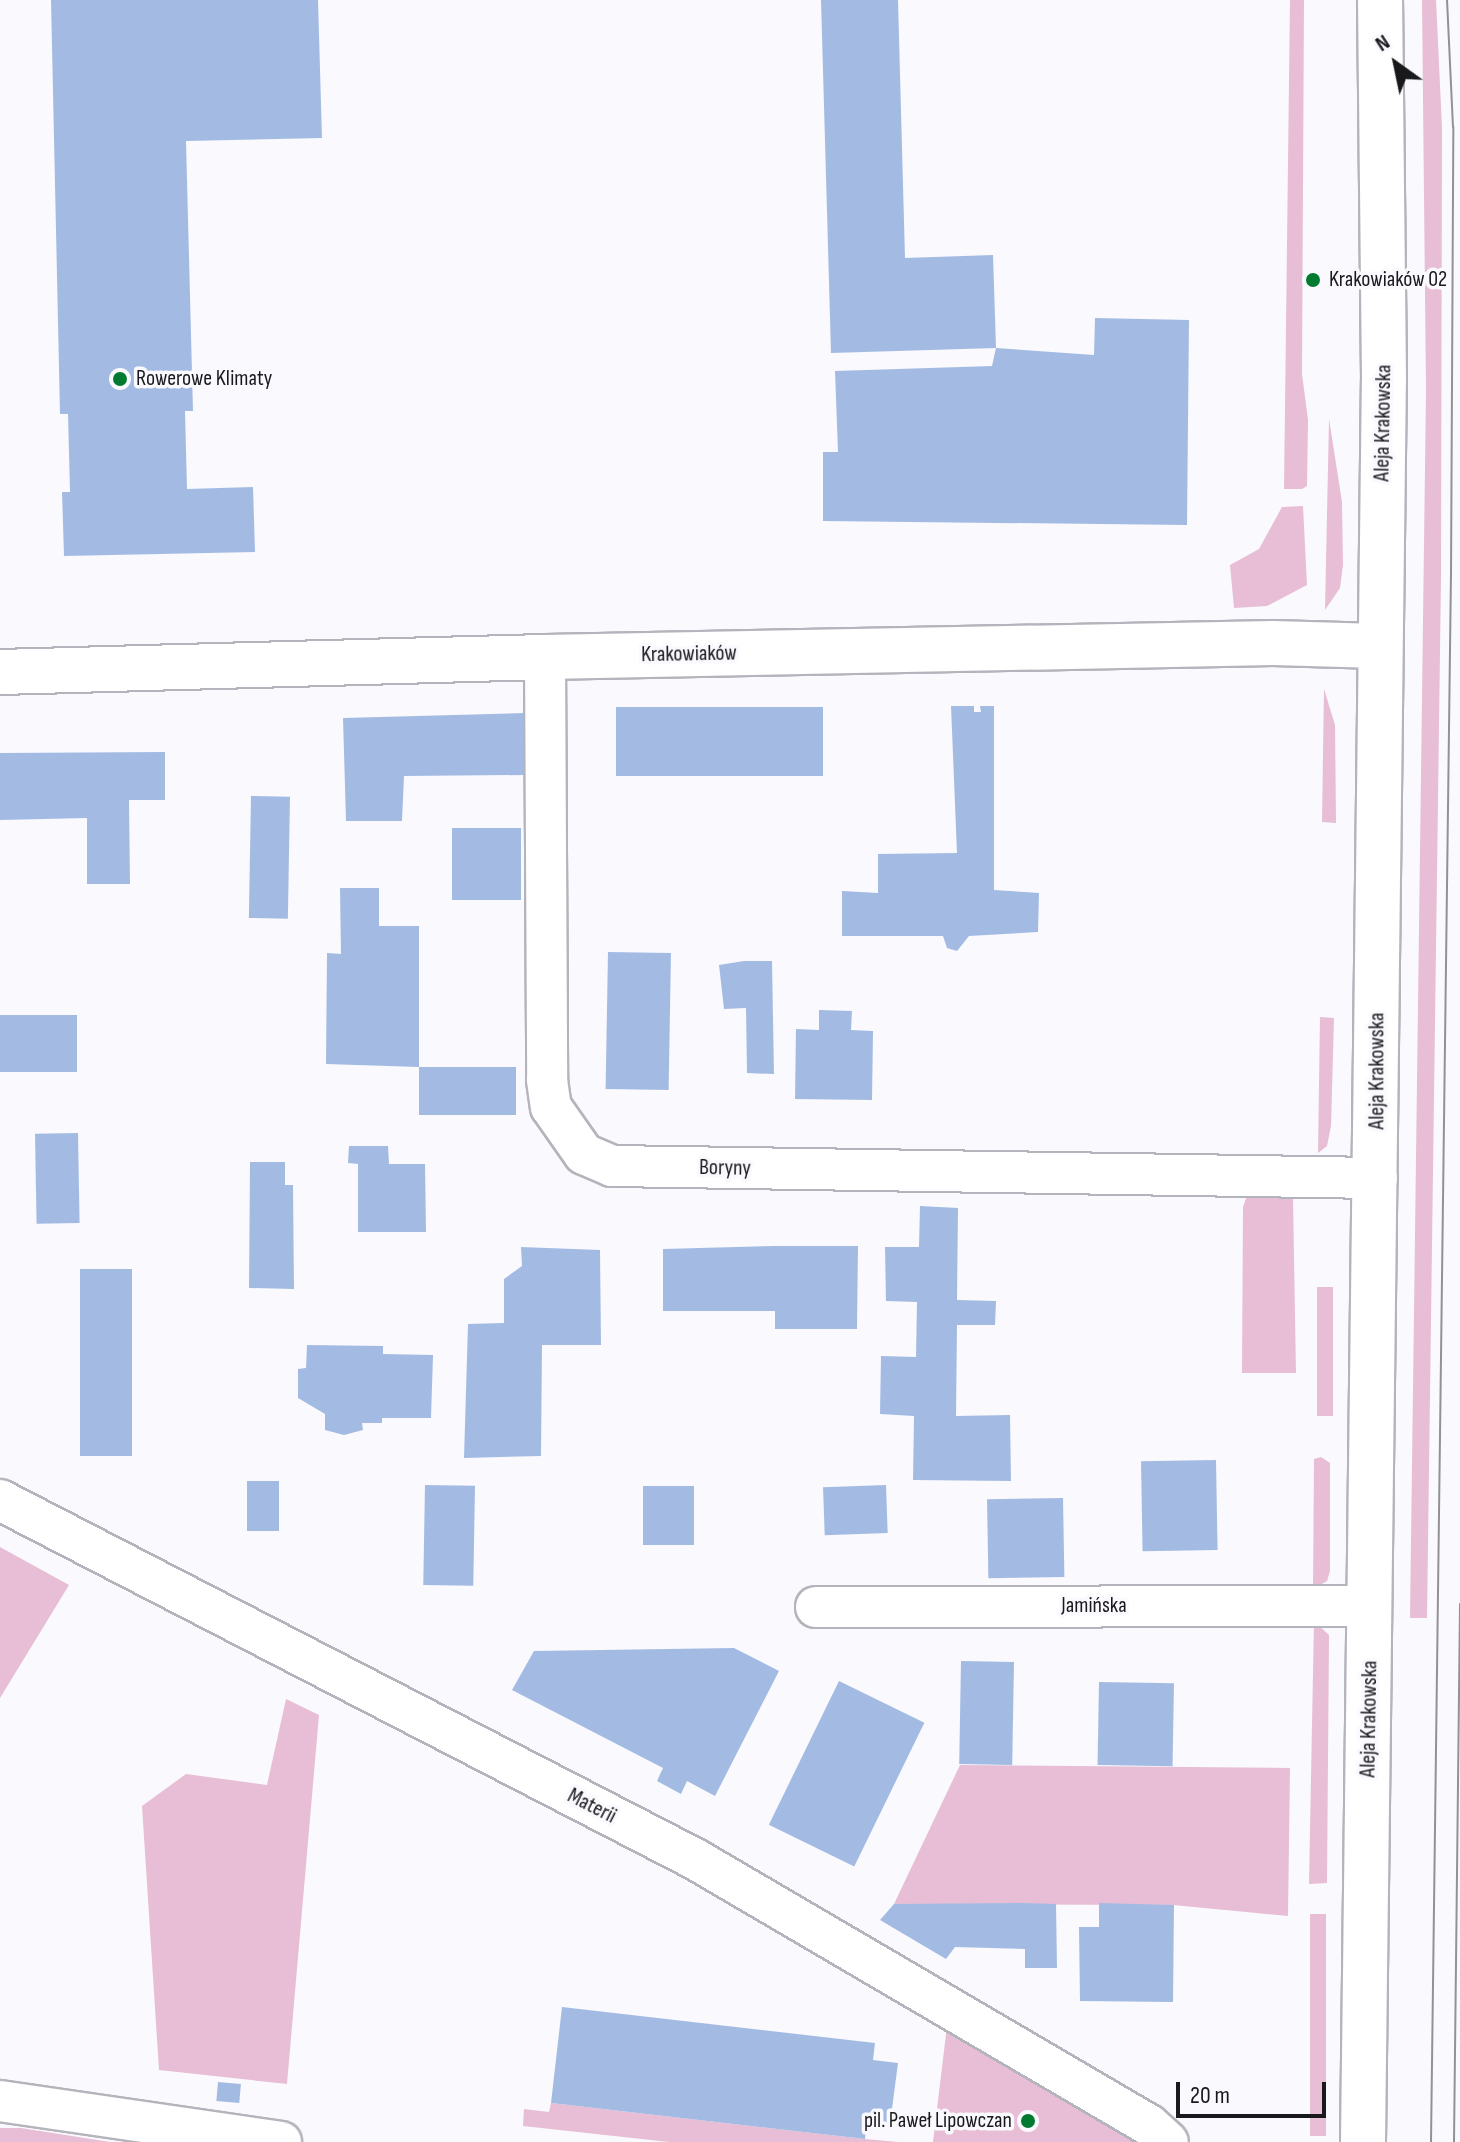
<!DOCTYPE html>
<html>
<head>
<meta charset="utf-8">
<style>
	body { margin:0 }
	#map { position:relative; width:1460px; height:2142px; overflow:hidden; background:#f9f9fe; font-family:"Sofia Sans Condensed",sans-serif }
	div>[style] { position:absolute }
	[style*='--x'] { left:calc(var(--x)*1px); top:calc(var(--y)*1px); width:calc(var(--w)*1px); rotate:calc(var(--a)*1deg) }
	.green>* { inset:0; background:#e7bed5; transform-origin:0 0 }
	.building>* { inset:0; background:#a3bbe3; transform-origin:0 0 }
	.roads { filter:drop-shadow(2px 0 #b4b4bc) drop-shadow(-2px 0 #b4b4bc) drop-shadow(0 2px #b4b4bc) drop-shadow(0 -2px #b4b4bc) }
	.minor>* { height:40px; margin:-20px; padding:0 20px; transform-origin:20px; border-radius:20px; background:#fff }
	.tertiary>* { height:44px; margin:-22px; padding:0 22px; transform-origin:22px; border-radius:22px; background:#fff }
	.secondary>* { height:44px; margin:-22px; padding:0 22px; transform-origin:22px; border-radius:22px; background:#fff }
	.tram>* { height:2px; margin:-1px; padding:0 1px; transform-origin:1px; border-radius:1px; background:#929296 }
	.dots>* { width:22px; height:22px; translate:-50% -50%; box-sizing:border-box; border:4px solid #f9f9fe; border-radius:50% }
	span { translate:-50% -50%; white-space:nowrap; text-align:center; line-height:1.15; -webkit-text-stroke:7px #f9f9fe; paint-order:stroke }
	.poi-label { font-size:22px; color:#19181b }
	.left { translate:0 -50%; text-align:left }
	.right { translate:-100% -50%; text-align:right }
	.street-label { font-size:22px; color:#19181b }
	.north { position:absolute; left:1356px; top:24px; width:80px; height:80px; -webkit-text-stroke:6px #f9f9fe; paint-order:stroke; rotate:327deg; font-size:22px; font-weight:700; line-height:32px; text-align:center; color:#19181b }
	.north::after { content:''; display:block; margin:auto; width:28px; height:36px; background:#19181b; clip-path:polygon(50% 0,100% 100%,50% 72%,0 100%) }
	.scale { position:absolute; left:1176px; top:2082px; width:150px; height:36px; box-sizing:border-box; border:4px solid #19181b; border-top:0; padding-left:10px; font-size:24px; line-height:28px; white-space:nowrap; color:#19181b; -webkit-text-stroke:6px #f9f9fe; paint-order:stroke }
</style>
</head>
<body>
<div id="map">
	<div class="green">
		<i style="clip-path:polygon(1290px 0,1304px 0,1302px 374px,1308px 420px,1307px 486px,1302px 489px,1284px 489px)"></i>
		<i style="clip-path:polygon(1422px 0,1436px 0,1442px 128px,1441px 577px,1427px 1618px,1410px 1618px,1426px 391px)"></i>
		<i style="clip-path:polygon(1329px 419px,1342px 502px,1343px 565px,1340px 588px,1325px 610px)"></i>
		<i style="clip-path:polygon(1303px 506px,1307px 585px,1267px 606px,1234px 608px,1230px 565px,1259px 549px,1282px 507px)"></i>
		<i style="clip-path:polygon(1324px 689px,1335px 725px,1336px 823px,1322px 822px)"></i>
		<i style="clip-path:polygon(1320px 1017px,1334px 1018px,1331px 1126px,1327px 1146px,1318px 1153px)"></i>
		<i style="clip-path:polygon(1264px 1191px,1293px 1198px,1296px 1373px,1242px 1373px,1243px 1207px,1248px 1193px)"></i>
		<i style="left:1317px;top:1287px;width:16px;height:129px"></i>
		<i style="clip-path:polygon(1321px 1457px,1330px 1463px,1330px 1571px,1327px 1581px,1313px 1589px,1314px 1459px)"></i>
		<i style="clip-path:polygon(0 1547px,69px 1585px,0 1698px)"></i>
		<i style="clip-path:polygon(1314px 1621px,1329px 1635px,1327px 1883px,1309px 1884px)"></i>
		<i style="clip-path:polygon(286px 1699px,319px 1715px,287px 2084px,159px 2070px,142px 1806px,186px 1774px,267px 1785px)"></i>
		<i style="clip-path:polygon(960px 1765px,1290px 1768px,1288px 1916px,1173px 1905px,894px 1904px)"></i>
		<i style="left:1310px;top:1914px;width:16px;height:222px"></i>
		<i style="clip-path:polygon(947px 2026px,1140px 2142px,933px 2142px)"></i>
		<i style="clip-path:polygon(551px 2103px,865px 2139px,898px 2142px,669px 2142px,523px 2126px,524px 2109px,549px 2112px)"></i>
		<i style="clip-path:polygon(0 2128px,21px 2128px,110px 2142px,0 2142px)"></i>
	</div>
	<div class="building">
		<i style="clip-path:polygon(51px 0,318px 0,322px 138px,186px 141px,193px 411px,185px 411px,187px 489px,253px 487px,255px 552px,64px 556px,62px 492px,70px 492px,68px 414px,60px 414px)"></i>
		<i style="clip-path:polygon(821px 0,898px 0,905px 258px,993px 255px,996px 348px,831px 353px)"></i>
		<i style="clip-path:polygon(1095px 318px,1189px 320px,1187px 525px,823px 521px,823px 452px,838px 452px,835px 371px,992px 366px,996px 348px,1094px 355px)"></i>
		<i style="clip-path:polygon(951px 706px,974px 706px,974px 712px,981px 712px,980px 706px,994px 706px,994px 890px,1039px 893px,1038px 932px,969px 936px,957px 951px,947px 948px,943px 936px,842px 936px,842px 891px,878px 893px,878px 854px,957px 853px)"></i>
		<i style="left:823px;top:707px;width:69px;height:207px;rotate:90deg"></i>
		<i style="clip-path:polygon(524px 713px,524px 775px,404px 776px,402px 821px,346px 821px,343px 718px)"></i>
		<i style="clip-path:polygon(165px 752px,165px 800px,129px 800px,130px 884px,87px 884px,87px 818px,0 820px,0 753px)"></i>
		<i style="left:251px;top:796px;width:39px;height:122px;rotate:1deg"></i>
		<i style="left:521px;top:828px;width:72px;height:69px;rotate:90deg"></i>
		<i style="clip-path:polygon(340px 888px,379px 888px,379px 926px,419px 926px,419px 1067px,326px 1064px,327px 953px,341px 954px)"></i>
		<i style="left:608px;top:952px;width:63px;height:137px;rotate:1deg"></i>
		<i style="clip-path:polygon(744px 961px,772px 961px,774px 1074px,747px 1073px,746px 1008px,724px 1009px,719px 965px)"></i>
		<i style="clip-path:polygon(819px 1010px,852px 1011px,851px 1030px,873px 1031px,872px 1100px,795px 1099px,796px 1029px,819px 1030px)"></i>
		<i style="left:0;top:1015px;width:77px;height:57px"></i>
		<i style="left:419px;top:1067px;width:97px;height:48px"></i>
		<i style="left:78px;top:1133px;width:90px;height:43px;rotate:89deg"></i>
		<i style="clip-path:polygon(349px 1146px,388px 1146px,389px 1164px,425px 1164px,426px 1232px,358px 1232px,358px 1164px,348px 1163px)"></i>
		<i style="clip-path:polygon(250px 1162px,285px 1162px,285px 1185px,293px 1185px,294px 1289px,249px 1288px)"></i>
		<i style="clip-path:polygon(920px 1206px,958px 1208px,957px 1300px,996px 1301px,995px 1325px,957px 1325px,956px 1416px,1010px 1415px,1011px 1481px,913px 1480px,914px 1416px,880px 1414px,881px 1356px,916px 1357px,917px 1302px,886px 1301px,885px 1247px,919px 1247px)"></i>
		<i style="clip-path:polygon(775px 1246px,858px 1246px,857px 1329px,775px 1329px,775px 1311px,663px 1311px,663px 1249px)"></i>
		<i style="clip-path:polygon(521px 1247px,600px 1250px,601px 1345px,542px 1345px,541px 1456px,464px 1458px,468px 1324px,504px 1323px,504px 1279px,522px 1266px)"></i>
		<i style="left:80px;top:1269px;width:52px;height:187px"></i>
		<i style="clip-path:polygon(307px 1345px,383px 1346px,383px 1354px,433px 1355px,431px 1418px,382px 1418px,382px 1423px,362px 1423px,363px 1430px,344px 1435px,325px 1430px,325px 1414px,298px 1398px,298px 1369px,306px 1368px)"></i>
		<i style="left:1216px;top:1460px;width:90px;height:75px;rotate:89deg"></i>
		<i style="left:247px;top:1481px;width:32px;height:50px"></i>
		<i style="left:425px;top:1485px;width:50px;height:100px;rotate:1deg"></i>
		<i style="left:886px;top:1485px;width:48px;height:63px;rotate:88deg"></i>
		<i style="left:643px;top:1486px;width:51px;height:59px"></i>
		<i style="left:1063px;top:1498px;width:79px;height:76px;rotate:89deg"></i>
		<i style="clip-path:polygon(734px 1648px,779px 1671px,715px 1796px,687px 1781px,681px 1794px,657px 1781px,663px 1768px,512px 1690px,534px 1651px)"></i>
		<i style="left:1014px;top:1662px;width:103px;height:53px;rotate:91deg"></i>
		<i style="left:839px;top:1681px;width:95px;height:160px;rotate:26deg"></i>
		<i style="left:1099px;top:1682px;width:75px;height:83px;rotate:1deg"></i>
		<i style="clip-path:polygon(1024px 1903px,1056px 1904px,1057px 1968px,1025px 1968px,1025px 1949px,955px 1947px,946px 1959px,880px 1920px,894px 1904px)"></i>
		<i style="clip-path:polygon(1099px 1903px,1174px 1905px,1173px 2002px,1080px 2001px,1079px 1927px,1099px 1927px)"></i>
		<i style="clip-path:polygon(562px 2007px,875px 2043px,873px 2060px,898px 2063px,890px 2124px,867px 2121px,865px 2139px,551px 2103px)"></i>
		<i style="left:218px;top:2082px;width:23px;height:19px;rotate:5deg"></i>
	</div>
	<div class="roads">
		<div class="minor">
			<i style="--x:545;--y:657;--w:423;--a:89.7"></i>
			<i style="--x:547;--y:1080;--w:27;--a:82"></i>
			<i style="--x:551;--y:1107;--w:57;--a:54.9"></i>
			<i style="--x:584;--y:1154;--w:30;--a:23"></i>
			<i style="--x:612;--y:1166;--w:765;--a:0.9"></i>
			<i style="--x:0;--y:1500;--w:782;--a:27.32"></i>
			<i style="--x:695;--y:1859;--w:526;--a:30.37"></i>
			<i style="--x:1149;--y:2125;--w:25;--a:42"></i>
			<i style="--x:816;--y:1607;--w:555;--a:-0.1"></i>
			<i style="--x:0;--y:2101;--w:284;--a:8.3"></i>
		</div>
		<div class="tertiary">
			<i style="--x:0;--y:672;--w:545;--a:-1.58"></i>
			<i style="--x:545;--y:657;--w:728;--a:-1.1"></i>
			<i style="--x:1273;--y:643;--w:106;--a:1.6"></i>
		</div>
		<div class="secondary">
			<i style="--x:1363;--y:2142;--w:1763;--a:-89.32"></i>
			<i style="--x:1384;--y:379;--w:379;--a:-90.6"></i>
		</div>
	</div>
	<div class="tram">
		<i style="--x:1431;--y:2142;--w:1566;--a:-89.27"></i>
		<i style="--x:1451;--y:576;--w:449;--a:-89.7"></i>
		<i style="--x:1453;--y:127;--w:127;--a:-92.7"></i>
		<i style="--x:1454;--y:2142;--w:538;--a:-89.36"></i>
	</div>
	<div class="dots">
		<i style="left:1313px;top:280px;background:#027a30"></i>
		<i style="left:120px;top:379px;background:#027a30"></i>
		<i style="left:1028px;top:2121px;background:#027a30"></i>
	</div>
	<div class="poi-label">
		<span class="left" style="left:1329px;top:280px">Krakowiaków 02</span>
		<span class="left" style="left:136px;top:379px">Rowerowe Klimaty</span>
		<span class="right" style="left:1012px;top:2121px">pil. Paweł Lipowczan</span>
	</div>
	<div class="street-label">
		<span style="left:1383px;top:423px;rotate:-89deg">Aleja Krakowska</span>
		<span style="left:689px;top:654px;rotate:-1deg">Krakowiaków</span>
		<span style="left:1377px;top:1071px;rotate:-90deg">Aleja Krakowska</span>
		<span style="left:725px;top:1168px;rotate:1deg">Boryny</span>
		<span style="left:1094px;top:1606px">Jamińska</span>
		<span style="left:1369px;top:1719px;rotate:-89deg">Aleja Krakowska</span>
		<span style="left:592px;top:1806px;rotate:27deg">Materii</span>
	</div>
	<div class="north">N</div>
	<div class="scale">20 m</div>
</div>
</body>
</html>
